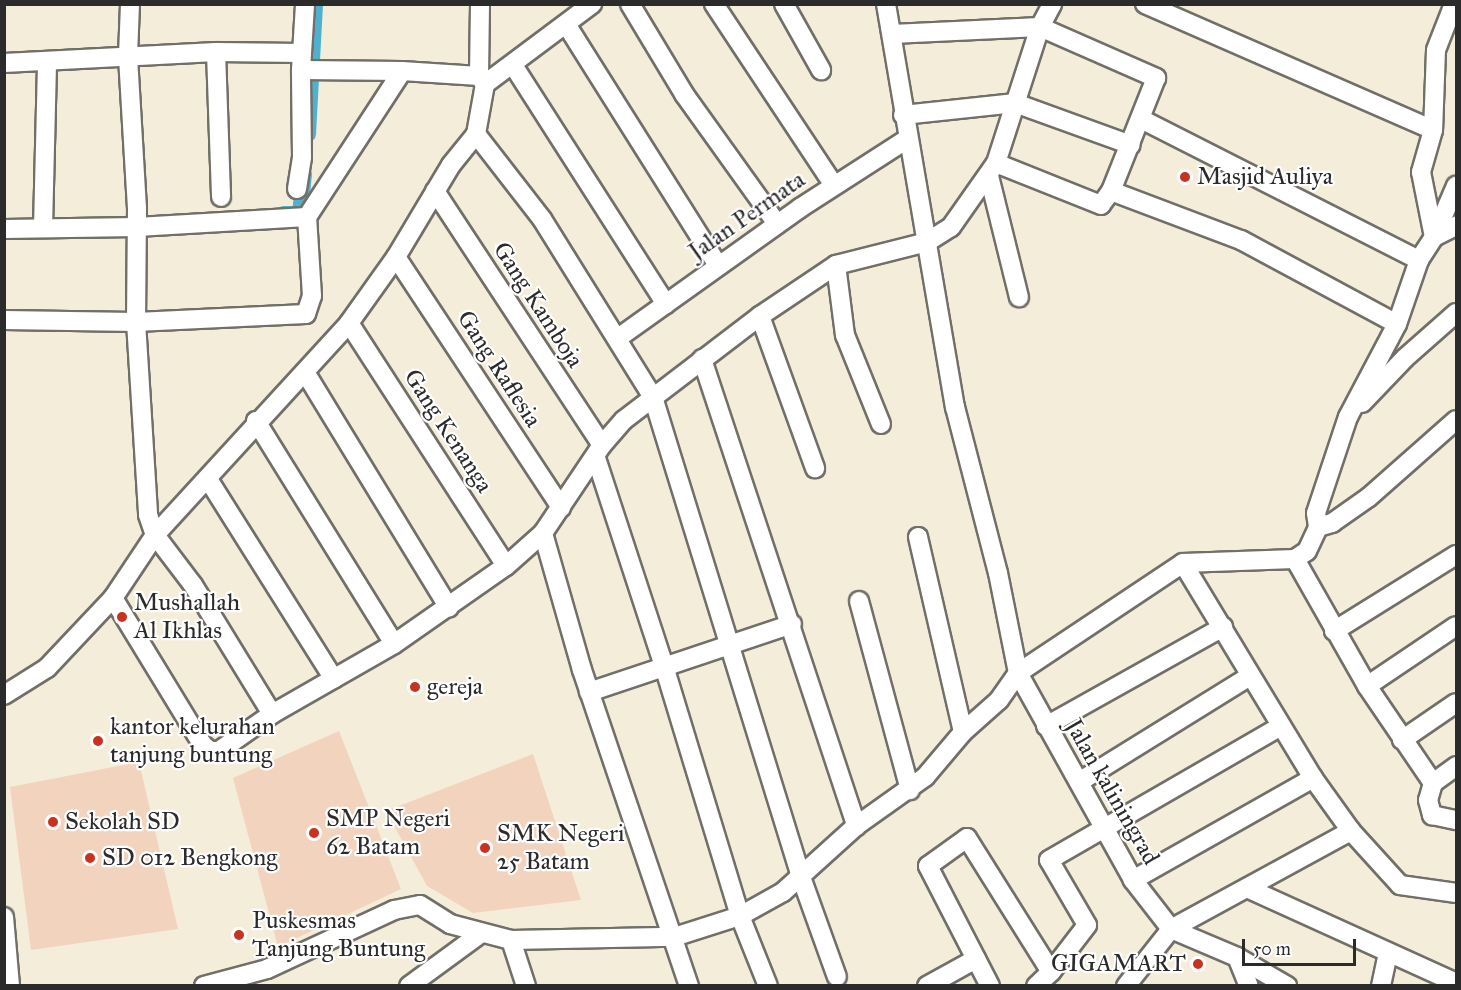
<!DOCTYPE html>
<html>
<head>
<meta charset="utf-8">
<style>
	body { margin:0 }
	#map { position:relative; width:1461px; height:990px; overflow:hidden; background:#f4edda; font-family:"IM FELL Great Primer",serif }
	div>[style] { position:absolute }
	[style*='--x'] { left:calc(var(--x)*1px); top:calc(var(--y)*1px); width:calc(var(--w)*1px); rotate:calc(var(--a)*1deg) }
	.built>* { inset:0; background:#f2d4be }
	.canal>* { height:16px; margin:-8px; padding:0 8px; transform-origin:8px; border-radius:8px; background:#4fb1ce }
	.roads { filter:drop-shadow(2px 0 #716f68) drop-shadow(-2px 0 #716f68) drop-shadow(0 2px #716f68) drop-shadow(0 -2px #716f68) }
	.street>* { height:18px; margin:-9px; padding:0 9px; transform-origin:9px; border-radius:9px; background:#fff }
	.dots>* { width:16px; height:16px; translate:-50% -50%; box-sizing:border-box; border:3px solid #fff; border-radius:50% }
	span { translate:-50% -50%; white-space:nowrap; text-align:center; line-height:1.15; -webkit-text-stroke:4.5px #fff; paint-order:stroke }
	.poi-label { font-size:24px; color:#2b2b2b }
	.left { translate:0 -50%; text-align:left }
	.right { translate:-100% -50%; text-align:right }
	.street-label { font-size:24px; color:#2b2b2b }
	.frame { position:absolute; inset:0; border:6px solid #2b2b2b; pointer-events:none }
	.scale { position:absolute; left:1242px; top:939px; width:114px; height:27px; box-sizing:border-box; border:3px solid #2b2b2b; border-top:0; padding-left:8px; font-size:18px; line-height:21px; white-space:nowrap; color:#2b2b2b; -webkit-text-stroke:4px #fff; paint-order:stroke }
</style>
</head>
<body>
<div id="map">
	<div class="built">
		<i style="clip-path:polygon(339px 731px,401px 889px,278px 947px,233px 778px)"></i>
		<i style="clip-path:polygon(533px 754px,581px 900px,473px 913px,427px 886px,386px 811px)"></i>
		<i style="clip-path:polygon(139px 762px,178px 929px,31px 950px,10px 787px)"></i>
	</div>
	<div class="canal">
		<i style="--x:308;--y:134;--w:130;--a:-86.9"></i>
		<i style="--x:284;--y:214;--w:16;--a:0"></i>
		<i style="--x:300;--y:214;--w:40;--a:-84.3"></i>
	</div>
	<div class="roads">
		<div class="street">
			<i style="--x:130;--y:4;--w:53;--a:92.2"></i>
			<i style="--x:128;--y:57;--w:151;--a:86.6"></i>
			<i style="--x:137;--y:208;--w:114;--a:90.5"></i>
			<i style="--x:136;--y:322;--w:193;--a:86.4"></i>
			<i style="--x:148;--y:515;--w:21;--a:71"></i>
			<i style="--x:155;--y:535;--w:63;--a:52.8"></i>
			<i style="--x:193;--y:585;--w:151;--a:58.5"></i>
			<i style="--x:630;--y:4;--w:105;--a:59"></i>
			<i style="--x:684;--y:94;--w:160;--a:54.4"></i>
			<i style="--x:714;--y:4;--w:217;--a:56.5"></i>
			<i style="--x:784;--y:4;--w:76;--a:60.7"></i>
			<i style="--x:886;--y:4;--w:409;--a:80.3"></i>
			<i style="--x:955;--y:407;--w:171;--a:75.5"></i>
			<i style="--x:998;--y:573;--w:102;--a:78.7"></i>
			<i style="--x:1018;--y:673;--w:237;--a:60.9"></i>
			<i style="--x:1133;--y:880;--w:62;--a:52.2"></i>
			<i style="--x:1145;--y:4;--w:314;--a:23.6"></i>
			<i style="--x:1454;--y:4;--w:49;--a:111.4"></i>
			<i style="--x:1436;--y:50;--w:80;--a:92.1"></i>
			<i style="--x:1433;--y:130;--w:44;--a:105.9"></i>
			<i style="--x:1421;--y:172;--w:66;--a:78.7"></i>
			<i style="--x:1434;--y:237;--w:25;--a:-27"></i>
			<i style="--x:566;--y:24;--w:285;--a:57.8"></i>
			<i style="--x:892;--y:34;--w:148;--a:-2.7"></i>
			<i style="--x:1040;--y:27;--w:127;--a:23.7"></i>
			<i style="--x:1156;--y:78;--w:122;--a:111.7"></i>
			<i style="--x:1111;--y:191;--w:17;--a:126"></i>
			<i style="--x:1101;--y:205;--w:113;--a:-158.2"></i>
			<i style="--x:216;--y:52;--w:145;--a:88"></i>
			<i style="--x:4;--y:63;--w:212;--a:-3"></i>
			<i style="--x:216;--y:52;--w:86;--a:0.7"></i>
			<i style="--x:513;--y:65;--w:284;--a:57.4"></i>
			<i style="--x:301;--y:70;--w:101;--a:0.6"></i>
			<i style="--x:402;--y:71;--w:77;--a:3.7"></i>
			<i style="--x:485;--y:84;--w:134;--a:-36.8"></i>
			<i style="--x:903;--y:115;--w:113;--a:-6.1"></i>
			<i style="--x:1015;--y:103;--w:123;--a:19.9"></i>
			<i style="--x:1141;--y:119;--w:312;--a:26.9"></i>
			<i style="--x:476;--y:134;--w:108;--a:52.2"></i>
			<i style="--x:542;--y:219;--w:210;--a:58.1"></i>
			<i style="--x:653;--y:397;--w:502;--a:72.86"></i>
			<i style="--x:801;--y:877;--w:106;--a:70.2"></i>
			<i style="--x:989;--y:176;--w:125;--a:76.1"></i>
			<i style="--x:297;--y:189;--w:32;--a:-81"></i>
			<i style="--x:302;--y:157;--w:87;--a:-90.7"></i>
			<i style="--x:301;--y:70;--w:66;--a:-86.5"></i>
			<i style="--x:435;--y:191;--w:304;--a:56.7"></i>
			<i style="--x:1111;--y:191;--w:139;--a:20.7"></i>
			<i style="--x:1241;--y:240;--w:177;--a:28.3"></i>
			<i style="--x:43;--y:228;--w:166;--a:-88.6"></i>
			<i style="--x:4;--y:229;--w:133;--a:-0.9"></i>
			<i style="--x:137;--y:227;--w:170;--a:-3.4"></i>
			<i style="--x:396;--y:257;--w:300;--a:56.6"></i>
			<i style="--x:836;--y:265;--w:71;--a:82.7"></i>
			<i style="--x:845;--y:335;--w:96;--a:68"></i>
			<i style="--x:760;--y:316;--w:162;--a:70.1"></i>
			<i style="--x:4;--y:320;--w:132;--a:0.9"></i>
			<i style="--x:136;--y:322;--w:170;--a:-2.7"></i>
			<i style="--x:306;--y:314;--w:19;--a:-72"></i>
			<i style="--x:312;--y:296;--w:79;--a:-93.6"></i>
			<i style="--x:307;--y:217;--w:174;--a:-56.9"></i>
			<i style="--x:349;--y:323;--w:289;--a:57.1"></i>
			<i style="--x:618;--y:338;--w:224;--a:-35.5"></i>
			<i style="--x:800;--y:208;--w:127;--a:-32.8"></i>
			<i style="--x:702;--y:359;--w:492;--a:71.7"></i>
			<i style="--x:305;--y:372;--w:276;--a:58.6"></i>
			<i style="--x:1362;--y:403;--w:62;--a:-46.3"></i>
			<i style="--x:1405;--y:358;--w:68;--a:-41.4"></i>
			<i style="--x:256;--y:421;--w:262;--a:58.2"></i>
			<i style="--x:596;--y:458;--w:219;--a:71.9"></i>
			<i style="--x:664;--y:666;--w:261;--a:73.1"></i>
			<i style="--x:740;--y:916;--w:75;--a:68.2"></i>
			<i style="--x:208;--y:479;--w:236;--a:57.8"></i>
			<i style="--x:1318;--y:527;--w:15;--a:-16"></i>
			<i style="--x:1332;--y:523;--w:45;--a:-35.1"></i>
			<i style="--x:1369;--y:497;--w:116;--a:-41.5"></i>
			<i style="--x:543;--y:533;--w:142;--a:74.1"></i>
			<i style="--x:582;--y:670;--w:334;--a:71.3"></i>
			<i style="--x:918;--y:537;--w:200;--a:77"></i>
			<i style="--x:1295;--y:559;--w:146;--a:60.4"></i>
			<i style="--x:1367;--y:686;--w:117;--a:55.8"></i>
			<i style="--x:1433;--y:783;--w:18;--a:106"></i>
			<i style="--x:1428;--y:800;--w:16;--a:75"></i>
			<i style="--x:1432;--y:815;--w:25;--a:12"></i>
			<i style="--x:113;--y:598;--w:171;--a:58.6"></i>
			<i style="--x:202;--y:744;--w:11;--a:41"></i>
			<i style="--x:210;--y:751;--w:9;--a:0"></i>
			<i style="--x:219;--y:751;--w:65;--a:-34.9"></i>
			<i style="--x:272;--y:714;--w:141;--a:-29.8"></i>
			<i style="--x:394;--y:644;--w:136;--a:-34.9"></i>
			<i style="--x:506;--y:566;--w:50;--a:-41.7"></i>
			<i style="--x:543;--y:533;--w:106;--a:-56.2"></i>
			<i style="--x:602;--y:445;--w:33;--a:-49"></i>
			<i style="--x:624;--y:420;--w:171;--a:-37.4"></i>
			<i style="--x:760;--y:316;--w:92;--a:-33.9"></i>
			<i style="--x:836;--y:265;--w:94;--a:-14.2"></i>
			<i style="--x:927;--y:242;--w:28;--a:-32"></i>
			<i style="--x:951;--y:227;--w:78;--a:-54.9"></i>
			<i style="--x:996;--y:163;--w:143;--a:-72.1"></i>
			<i style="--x:1040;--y:27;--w:26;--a:-62"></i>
			<i style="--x:859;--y:601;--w:196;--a:74.9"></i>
			<i style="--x:1334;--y:631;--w:144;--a:-31.9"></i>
			<i style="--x:1367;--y:686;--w:107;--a:-34"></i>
			<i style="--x:589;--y:692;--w:214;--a:-18.5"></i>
			<i style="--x:4;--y:695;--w:51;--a:-32.1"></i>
			<i style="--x:47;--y:668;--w:96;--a:-46.7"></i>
			<i style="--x:113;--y:598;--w:76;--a:-56.3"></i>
			<i style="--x:155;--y:535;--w:287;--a:-47.5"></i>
			<i style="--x:349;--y:323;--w:81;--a:-54.5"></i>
			<i style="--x:396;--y:257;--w:107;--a:-59.1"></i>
			<i style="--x:451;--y:165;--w:40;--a:-51"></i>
			<i style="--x:476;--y:134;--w:51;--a:-79.8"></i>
			<i style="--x:485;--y:84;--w:10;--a:-127"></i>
			<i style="--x:479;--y:76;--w:72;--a:-89.2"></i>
			<i style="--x:1046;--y:726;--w:203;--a:-29.2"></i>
			<i style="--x:1402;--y:740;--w:65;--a:-34.4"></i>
			<i style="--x:1079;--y:782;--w:201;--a:-31.8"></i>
			<i style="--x:1433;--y:783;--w:29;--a:-36"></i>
			<i style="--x:1351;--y:831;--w:73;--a:47.8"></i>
			<i style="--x:1400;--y:885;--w:57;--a:8.1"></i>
			<i style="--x:1133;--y:880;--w:207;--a:-29.5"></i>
			<i style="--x:1247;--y:888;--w:230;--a:24.4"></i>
			<i style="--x:4;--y:917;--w:69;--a:85"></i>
			<i style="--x:1171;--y:929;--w:72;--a:23"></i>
			<i style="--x:1237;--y:957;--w:58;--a:30.1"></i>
			<i style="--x:511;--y:940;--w:48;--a:71.9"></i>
			<i style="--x:1237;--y:957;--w:31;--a:68"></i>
			<i style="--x:204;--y:986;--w:65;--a:-15.1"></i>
			<i style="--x:267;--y:969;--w:140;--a:-24.9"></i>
			<i style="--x:394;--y:910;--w:26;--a:-11"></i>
			<i style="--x:420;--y:905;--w:36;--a:32"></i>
			<i style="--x:450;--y:924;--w:63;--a:14.7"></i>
			<i style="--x:511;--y:940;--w:163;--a:-1.1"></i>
			<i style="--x:674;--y:937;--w:69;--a:-17.7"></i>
			<i style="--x:740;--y:916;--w:49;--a:-29.2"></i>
			<i style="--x:783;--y:892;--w:98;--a:-42.1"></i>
			<i style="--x:856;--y:826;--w:85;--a:-35.4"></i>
			<i style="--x:925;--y:777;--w:59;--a:-49.8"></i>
			<i style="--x:963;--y:732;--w:48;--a:-41.6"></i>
			<i style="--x:999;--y:700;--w:33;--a:-55"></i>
			<i style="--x:1018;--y:673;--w:198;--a:-33.7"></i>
			<i style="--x:1183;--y:563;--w:112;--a:-2"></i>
			<i style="--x:1295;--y:559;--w:14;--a:-34"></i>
			<i style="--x:1307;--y:551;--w:26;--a:-65"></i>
			<i style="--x:1318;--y:527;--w:14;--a:-98"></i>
			<i style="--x:1316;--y:513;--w:101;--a:-71.6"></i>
			<i style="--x:1348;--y:417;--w:105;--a:-62.2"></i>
			<i style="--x:1397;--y:324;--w:68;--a:-71"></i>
			<i style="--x:1419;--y:260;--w:27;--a:-57"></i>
			<i style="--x:1434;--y:237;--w:56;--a:-66.7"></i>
			<i style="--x:409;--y:986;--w:88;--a:-36.2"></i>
			<i style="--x:927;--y:986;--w:56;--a:-28.9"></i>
			<i style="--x:990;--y:986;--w:135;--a:-117.3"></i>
			<i style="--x:928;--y:866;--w:48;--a:-35.7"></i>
			<i style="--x:967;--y:838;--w:158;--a:57.9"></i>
			<i style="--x:1036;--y:986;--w:21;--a:-43"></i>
			<i style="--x:1051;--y:972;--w:59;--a:-52.5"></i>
			<i style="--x:1087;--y:925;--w:75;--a:-120.3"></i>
			<i style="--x:1049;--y:860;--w:268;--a:-30"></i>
			<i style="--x:1126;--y:986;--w:73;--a:-51.7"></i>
			<i style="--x:1171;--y:929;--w:205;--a:-28.6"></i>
			<i style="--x:1351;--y:831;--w:65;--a:-125.6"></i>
			<i style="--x:1313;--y:778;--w:251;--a:-121.2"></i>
			<i style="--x:1381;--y:986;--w:33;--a:-78"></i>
		</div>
	</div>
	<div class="dots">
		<i style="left:1185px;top:177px;background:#c8321e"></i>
		<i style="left:122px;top:617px;background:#c8321e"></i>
		<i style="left:415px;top:687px;background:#c8321e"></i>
		<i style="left:98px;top:741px;background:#c8321e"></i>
		<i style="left:53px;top:822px;background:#c8321e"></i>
		<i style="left:314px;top:833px;background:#c8321e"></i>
		<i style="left:485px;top:848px;background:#c8321e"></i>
		<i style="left:90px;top:858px;background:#c8321e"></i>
		<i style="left:239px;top:935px;background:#c8321e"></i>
		<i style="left:1198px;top:964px;background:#c8321e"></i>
	</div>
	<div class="poi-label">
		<span class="left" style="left:1197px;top:177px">Masjid Auliya</span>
		<span class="left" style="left:134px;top:617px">Mushallah<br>Al Ikhlas</span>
		<span class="left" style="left:427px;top:687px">gereja</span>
		<span class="left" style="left:110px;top:741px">kantor kelurahan<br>tanjung buntung</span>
		<span class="left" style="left:326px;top:833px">SMP Negeri<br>62 Batam</span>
		<span class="left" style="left:65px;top:822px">Sekolah SD</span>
		<span class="left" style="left:497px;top:848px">SMK Negeri<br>25 Batam</span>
		<span class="left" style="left:102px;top:858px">SD 012 Bengkong</span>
		<span class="left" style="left:252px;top:935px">Puskesmas<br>Tanjung Buntung</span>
		<span class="right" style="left:1186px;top:964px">GIGAMART</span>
	</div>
	<div class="street-label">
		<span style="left:747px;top:216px;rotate:-35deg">Jalan Permata</span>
		<span style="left:538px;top:305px;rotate:57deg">Gang Kamboja</span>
		<span style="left:499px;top:369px;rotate:57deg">Gang Raflesia</span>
		<span style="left:448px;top:431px;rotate:57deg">Gang Kenanga</span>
		<span style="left:1112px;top:792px;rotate:60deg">Jalan kaliningrad</span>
	</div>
	<div class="frame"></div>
	<div class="scale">50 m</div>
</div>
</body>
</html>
